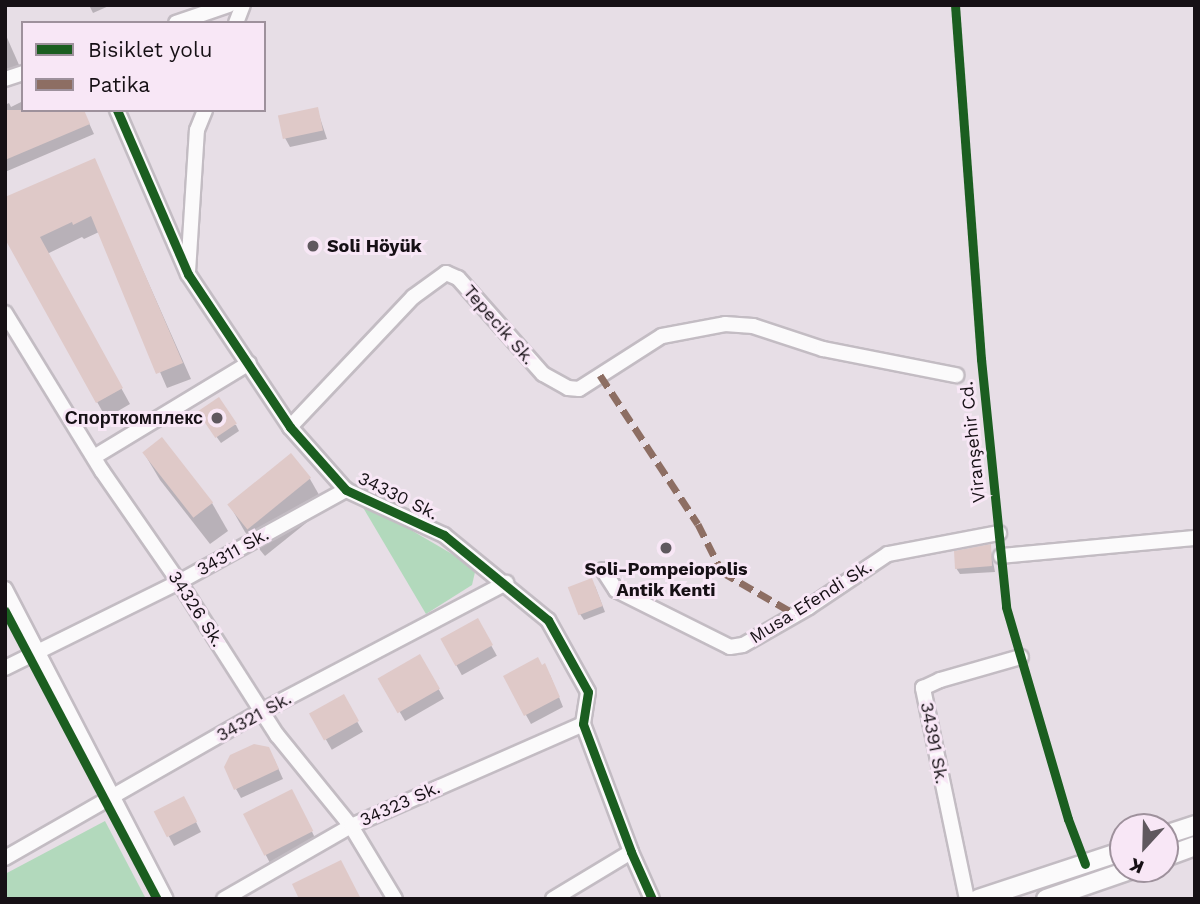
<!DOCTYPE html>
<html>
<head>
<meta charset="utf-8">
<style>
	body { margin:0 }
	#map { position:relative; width:1200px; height:904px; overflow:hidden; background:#e7dee6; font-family:"Work Sans",sans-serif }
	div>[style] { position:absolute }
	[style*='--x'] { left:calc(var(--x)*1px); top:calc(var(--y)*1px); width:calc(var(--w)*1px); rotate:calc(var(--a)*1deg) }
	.green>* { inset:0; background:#b2d9bc }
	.shadow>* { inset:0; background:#0003; transform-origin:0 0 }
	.building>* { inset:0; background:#dfc9c8; transform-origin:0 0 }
	.roads { filter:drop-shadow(2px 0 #c3bcc3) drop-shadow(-2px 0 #c3bcc3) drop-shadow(0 2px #c3bcc3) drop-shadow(0 -2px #c3bcc3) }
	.minor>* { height:14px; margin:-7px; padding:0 7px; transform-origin:7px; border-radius:7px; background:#fbfafb }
	.tertiary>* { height:18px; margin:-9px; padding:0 9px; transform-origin:9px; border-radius:9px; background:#fbfafb }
	.quiet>* { height:7px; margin-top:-3.5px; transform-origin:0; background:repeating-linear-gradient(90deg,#8d6e63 0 14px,transparent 0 21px) }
	.cycleway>* { height:9px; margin:-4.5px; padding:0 4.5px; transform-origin:4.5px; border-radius:4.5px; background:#1b5e20 }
	.dots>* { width:19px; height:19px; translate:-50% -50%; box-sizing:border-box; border:4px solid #f8e7f6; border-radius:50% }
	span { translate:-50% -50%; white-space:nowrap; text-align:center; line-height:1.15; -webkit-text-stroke:6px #f8e7f6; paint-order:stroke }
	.poi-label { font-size:18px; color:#161015; font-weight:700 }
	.left { translate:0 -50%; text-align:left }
	.right { translate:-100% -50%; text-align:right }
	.street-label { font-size:18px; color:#161015 }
	.frame { position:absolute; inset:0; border:7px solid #161015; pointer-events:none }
	.legend { position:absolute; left:21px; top:21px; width:245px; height:91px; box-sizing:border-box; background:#f8e7f6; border:2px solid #9e919c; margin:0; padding:9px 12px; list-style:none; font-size:21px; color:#161015 }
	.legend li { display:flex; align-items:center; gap:14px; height:35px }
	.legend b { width:35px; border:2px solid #9e919c }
	.north { position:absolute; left:1109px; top:813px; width:70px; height:70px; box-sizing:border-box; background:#f8e7f6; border:2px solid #9e919c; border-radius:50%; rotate:202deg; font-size:19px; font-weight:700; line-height:28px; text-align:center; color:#161015 }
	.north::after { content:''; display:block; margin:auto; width:24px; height:32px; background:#5f585e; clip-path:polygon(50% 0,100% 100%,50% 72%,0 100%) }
</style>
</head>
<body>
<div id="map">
	<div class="green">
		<i style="clip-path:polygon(358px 499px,476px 568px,472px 585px,426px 614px)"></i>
		<i style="clip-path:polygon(105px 821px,146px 899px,5px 899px,5px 874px)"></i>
	</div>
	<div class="shadow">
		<i style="clip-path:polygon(89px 5px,111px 5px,93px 13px)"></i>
		<i style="clip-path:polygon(5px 33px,23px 74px,5px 84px)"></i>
		<i style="clip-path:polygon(23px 101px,23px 110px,83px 110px,94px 134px,5px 172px,5px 105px,9px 103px,11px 107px)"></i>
		<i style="clip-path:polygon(317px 109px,327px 139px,290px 147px,285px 138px)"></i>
		<i style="clip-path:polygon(94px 160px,191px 379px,167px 388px,99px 232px,84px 239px,82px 237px,47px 254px,130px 404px,106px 418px,14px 252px)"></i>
		<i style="clip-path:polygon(203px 418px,236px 425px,239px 431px,221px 443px)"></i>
		<i style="clip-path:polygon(144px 453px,212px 503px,228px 531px,210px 544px,160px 480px)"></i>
		<i style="clip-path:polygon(290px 455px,310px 479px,326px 507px,265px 556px,245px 532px,229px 504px)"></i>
		<i style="clip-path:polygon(990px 546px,995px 572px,960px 574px,956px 568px)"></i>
		<i style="clip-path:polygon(595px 586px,605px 612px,584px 620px,580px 614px)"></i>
		<i style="left:477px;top:620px;width:41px;height:40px;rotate:61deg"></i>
		<i style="left:420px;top:657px;width:48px;height:45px;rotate:60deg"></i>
		<i style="clip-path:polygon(550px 675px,563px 707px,531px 724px,505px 677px)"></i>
		<i style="left:343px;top:697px;width:40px;height:36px;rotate:60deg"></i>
		<i style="clip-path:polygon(274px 759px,283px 779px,241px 798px,236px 789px)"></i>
		<i style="clip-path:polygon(297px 801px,317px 842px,271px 865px,245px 815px)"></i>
		<i style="clip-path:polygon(189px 808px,201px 832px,174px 846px,156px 812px)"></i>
	</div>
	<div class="building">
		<i style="left:318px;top:107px;width:24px;height:41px;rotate:78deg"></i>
		<i style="clip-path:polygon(5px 110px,84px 110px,90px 124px,5px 160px)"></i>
		<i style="clip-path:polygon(95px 158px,183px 363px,156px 374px,91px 216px,73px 225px,72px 222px,40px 237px,123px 388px,96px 403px,5px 239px,5px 197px)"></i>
		<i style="left:219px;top:397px;width:32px;height:26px;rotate:56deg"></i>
		<i style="left:162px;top:437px;width:83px;height:25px;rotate:52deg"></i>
		<i style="left:291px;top:453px;width:32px;height:82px;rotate:51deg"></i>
		<i style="clip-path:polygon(991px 544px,992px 566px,955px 569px,954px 551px)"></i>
		<i style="left:592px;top:578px;width:30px;height:26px;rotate:69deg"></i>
		<i style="left:478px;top:618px;width:31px;height:43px;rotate:61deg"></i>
		<i style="left:420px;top:654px;width:40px;height:49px;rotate:60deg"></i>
		<i style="clip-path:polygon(538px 657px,542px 665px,545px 663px,560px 697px,524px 716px,503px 676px)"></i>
		<i style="left:344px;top:694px;width:31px;height:40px;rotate:61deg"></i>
		<i style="clip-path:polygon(254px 744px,269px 747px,279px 769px,234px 790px,224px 767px,230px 755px)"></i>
		<i style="left:292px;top:789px;width:47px;height:55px;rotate:63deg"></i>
		<i style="left:184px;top:796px;width:29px;height:34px;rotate:63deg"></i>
		<i style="clip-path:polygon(341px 860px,361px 899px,299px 899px,292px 884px)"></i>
	</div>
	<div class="roads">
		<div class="minor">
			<i style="--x:176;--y:23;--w:56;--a:-18.8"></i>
			<i style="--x:236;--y:23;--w:19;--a:-69"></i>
			<i style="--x:5;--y:79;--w:19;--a:-18"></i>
			<i style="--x:117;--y:110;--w:179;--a:66.6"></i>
			<i style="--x:188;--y:274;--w:184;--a:56.3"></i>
			<i style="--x:290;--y:427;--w:84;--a:48.4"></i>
			<i style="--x:346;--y:490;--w:108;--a:24.7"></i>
			<i style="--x:444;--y:535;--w:134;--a:39.3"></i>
			<i style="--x:548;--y:620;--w:82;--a:60.9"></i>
			<i style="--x:588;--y:692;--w:32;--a:99"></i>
			<i style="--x:583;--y:724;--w:137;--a:69.4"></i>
			<i style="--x:631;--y:852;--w:51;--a:65.9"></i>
			<i style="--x:188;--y:272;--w:142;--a:-86.4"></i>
			<i style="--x:197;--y:130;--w:22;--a:-68"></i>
			<i style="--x:5;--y:313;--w:185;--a:58.5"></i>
			<i style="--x:102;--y:471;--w:135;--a:55.3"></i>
			<i style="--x:179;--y:582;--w:182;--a:57.4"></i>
			<i style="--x:277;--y:735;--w:117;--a:50.9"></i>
			<i style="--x:351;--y:826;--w:85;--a:58.9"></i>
			<i style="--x:290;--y:427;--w:179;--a:-46.6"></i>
			<i style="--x:413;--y:297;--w:41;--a:-36"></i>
			<i style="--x:446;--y:273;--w:13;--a:23"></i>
			<i style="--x:458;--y:278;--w:128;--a:48.5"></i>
			<i style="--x:543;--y:374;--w:29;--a:29"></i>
			<i style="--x:568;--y:388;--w:11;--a:5"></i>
			<i style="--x:579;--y:389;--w:98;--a:-32.6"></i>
			<i style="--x:662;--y:336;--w:64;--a:-10.8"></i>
			<i style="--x:725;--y:324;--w:28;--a:4"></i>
			<i style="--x:753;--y:326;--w:74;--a:18.2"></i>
			<i style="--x:823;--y:349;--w:136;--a:11.1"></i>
			<i style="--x:94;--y:457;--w:181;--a:-31.2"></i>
			<i style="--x:1001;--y:556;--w:195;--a:-5.3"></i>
			<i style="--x:603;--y:570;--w:24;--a:57"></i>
			<i style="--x:616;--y:590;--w:127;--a:26.6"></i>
			<i style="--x:730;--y:647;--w:13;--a:-9"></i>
			<i style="--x:743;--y:645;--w:76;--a:-29.9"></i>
			<i style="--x:809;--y:607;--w:95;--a:-33.9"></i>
			<i style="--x:888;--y:554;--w:113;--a:-10.7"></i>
			<i style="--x:5;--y:589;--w:349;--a:62.6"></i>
			<i style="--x:5;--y:668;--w:194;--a:-26.3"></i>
			<i style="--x:179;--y:582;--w:191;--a:-28.9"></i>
			<i style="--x:5;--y:858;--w:296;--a:-29.8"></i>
			<i style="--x:262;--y:711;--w:276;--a:-27.7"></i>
			<i style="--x:224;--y:899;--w:146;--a:-29.9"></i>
			<i style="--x:351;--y:826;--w:253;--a:-23.7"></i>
			<i style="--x:553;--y:899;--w:91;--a:-31.1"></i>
			<i style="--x:967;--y:899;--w:216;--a:-101.8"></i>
			<i style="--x:923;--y:688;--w:19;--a:-25"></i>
			<i style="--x:940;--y:680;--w:84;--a:-15.9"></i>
		</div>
		<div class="tertiary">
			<i style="--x:1165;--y:835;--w:32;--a:-18"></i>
			<i style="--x:1165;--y:857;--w:32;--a:-20"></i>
			<i style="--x:978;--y:899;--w:153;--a:-18.3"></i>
			<i style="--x:1046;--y:899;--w:92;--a:-19"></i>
		</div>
	</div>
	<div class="quiet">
		<i style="--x:600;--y:375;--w:178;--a:56.7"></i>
		<i style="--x:698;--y:524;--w:54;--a:63.4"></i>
		<i style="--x:722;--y:572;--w:84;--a:29.9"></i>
	</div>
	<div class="cycleway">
		<i style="--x:955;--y:5;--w:355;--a:85.8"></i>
		<i style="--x:981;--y:359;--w:249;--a:84.2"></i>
		<i style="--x:1006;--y:607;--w:221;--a:73.7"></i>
		<i style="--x:1068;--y:819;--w:48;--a:69.3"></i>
		<i style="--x:117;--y:110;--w:179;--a:66.6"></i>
		<i style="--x:188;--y:274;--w:184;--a:56.3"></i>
		<i style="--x:290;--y:427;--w:84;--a:48.4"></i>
		<i style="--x:346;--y:490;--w:108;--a:24.7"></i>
		<i style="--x:444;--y:535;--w:134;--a:39.3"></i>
		<i style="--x:548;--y:620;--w:82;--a:60.9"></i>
		<i style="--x:588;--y:692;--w:32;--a:99"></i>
		<i style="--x:583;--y:724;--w:137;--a:69.4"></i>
		<i style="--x:631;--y:852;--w:51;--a:65.9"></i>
		<i style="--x:5;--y:611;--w:326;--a:62.2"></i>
	</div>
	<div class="dots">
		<i style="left:313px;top:246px;background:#5f585e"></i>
		<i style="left:217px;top:418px;background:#5f585e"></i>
		<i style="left:666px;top:548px;background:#5f585e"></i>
	</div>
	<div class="poi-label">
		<span class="left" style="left:327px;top:246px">Soli Höyük</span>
		<span class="right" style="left:203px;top:418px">Спорткомплекс</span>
		<span style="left:666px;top:580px">Soli-Pompeiopolis<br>Antik Kenti</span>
	</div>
	<div class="street-label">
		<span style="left:499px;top:325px;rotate:49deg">Tepecik Sk.</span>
		<span style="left:973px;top:442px;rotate:-96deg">Viranşehir Cd.</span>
		<span style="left:398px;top:496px;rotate:26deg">34330 Sk.</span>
		<span style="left:233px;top:552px;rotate:-29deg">34311 Sk.</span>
		<span style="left:811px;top:602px;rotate:-32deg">Musa Efendi Sk.</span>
		<span style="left:196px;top:609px;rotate:57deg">34326 Sk.</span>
		<span style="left:254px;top:717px;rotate:-29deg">34321 Sk.</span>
		<span style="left:934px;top:743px;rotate:79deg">34391 Sk.</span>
		<span style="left:400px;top:804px;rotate:-24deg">34323 Sk.</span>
	</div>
	<div class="frame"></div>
	<ul class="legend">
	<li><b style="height:9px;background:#1b5e20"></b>Bisiklet yolu</li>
	<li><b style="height:9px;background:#8d6e63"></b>Patika</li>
	</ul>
	<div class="north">K</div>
</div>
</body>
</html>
